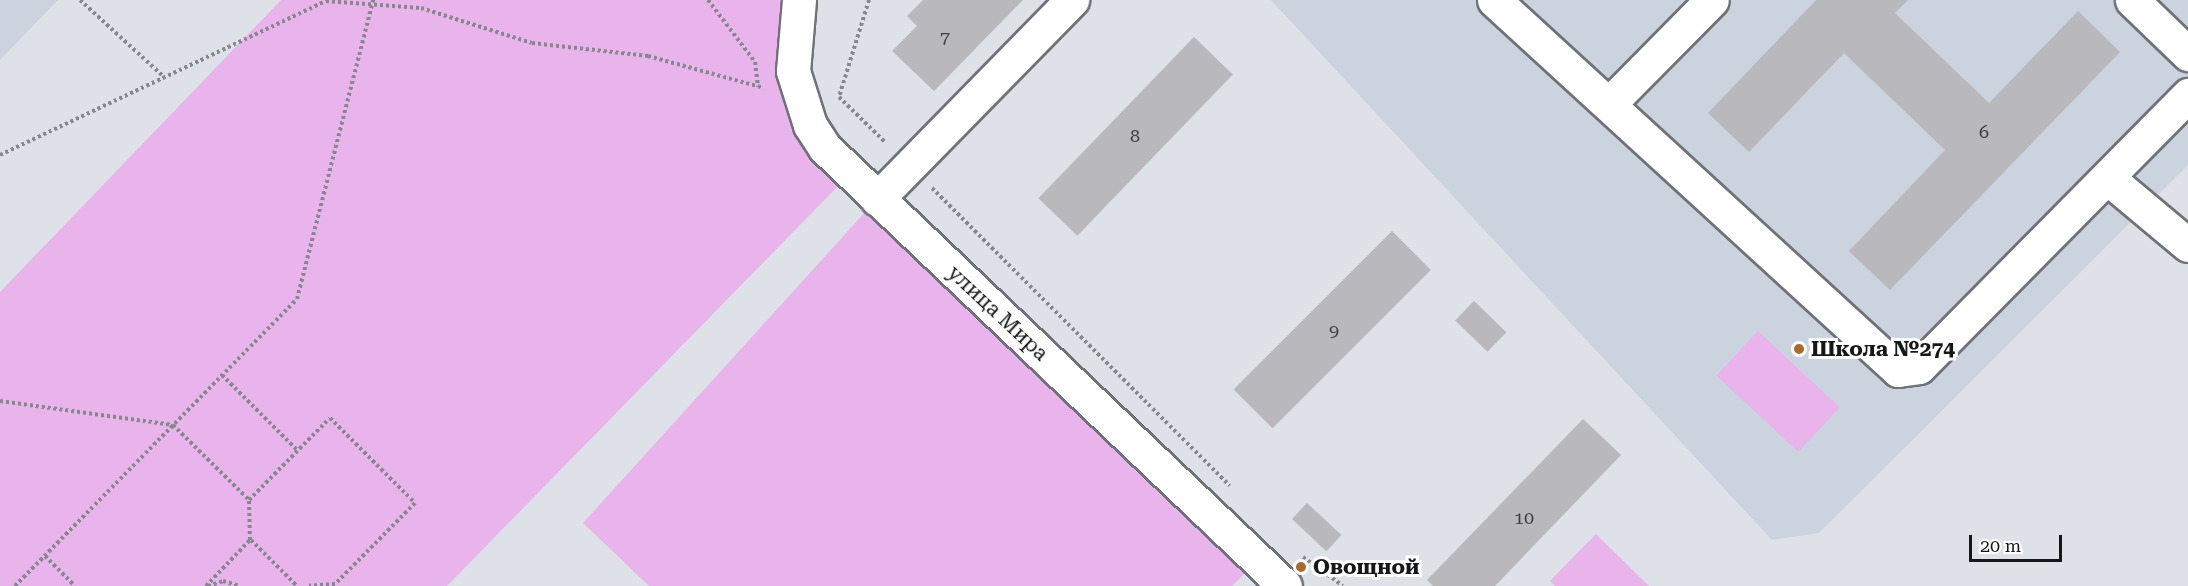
<!DOCTYPE html>
<html>
<head>
<meta charset="utf-8">
<style>
	body { margin:0 }
	#map { position:relative; width:2188px; height:586px; overflow:hidden; background:#dee1e7; font-family:"Roboto Serif",serif }
	div>[style] { position:absolute }
	[style*='--x'] { left:calc(var(--x)*1px); top:calc(var(--y)*1px); width:calc(var(--w)*1px); rotate:calc(var(--a)*1deg) }
	.built>* { inset:0; background:#cbd3de }
	.green>* { inset:0; background:#e8b4eb; transform-origin:0 0 }
	.building>* { inset:0; background:#b8b8bd; transform-origin:0 0 }
	.path>* { height:4px; margin-top:-2px; transform-origin:0; background:repeating-linear-gradient(90deg,#85888c 0 3px,transparent 0 6px) }
	.roads { filter:drop-shadow(2px 0 #6f7277) drop-shadow(-2px 0 #6f7277) drop-shadow(0 2px #6f7277) drop-shadow(0 -2px #6f7277) }
	.minor>* { height:33px; margin:-16.5px; padding:0 16.5px; transform-origin:16.5px; border-radius:16.5px; background:#fff }
	.dots>* { width:16px; height:16px; translate:-50% -50%; box-sizing:border-box; border:3px solid #fff; border-radius:50% }
	span { translate:-50% -50%; white-space:nowrap; text-align:center; line-height:1.15; -webkit-text-stroke:6px #fff; paint-order:stroke }
	.number-label { font-size:18px; color:#3e3f41 }
	.number-label span { -webkit-text-stroke-width:0 }
	.street-label { font-size:21px; color:#151718 }
	.poi-label { font-size:21px; color:#151718; font-weight:700 }
	.left { translate:0 -50%; text-align:left }
	.scale { position:absolute; left:1969px; top:535px; width:93px; height:27px; box-sizing:border-box; border:3px solid #151718; border-top:0; padding-left:8px; font-size:18px; line-height:21px; white-space:nowrap; color:#151718; -webkit-text-stroke:4px #fff; paint-order:stroke }
</style>
</head>
<body>
<div id="map">
	<div class="built">
		<i style="clip-path:polygon(0 0,58px 0,0 60px)"></i>
		<i style="clip-path:polygon(1271px 0,2188px 0,2188px 165px,1819px 533px,1772px 540px)"></i>
	</div>
	<div class="green">
		<i style="clip-path:polygon(281px 0,781px 0,778px 67px,841px 183px,447px 586px,0 586px,0 292px)"></i>
		<i style="clip-path:polygon(877px 199px,1257px 561px,1232px 586px,649px 586px,583px 523px)"></i>
		<i style="left:1758px;top:331px;width:112px;height:61px;rotate:43deg"></i>
		<i style="clip-path:polygon(1596px 534px,1649px 586px,1555px 586px,1550px 581px)"></i>
	</div>
	<div class="building">
		<i style="clip-path:polygon(923px 0,1023px 0,934px 91px,892px 51px,917px 26px,907px 16px)"></i>
		<i style="clip-path:polygon(1816px 0,1908px 0,1895px 13px,1989px 103px,2078px 11px,2120px 52px,1890px 290px,1849px 251px,1945px 150px,1844px 53px,1749px 152px,1708px 113px)"></i>
		<i style="left:1194px;top:37px;width:54px;height:224px;rotate:44deg"></i>
		<i style="left:1392px;top:231px;width:55px;height:224px;rotate:45deg"></i>
		<i style="left:1474px;top:301px;width:45px;height:27px;rotate:44deg"></i>
		<i style="clip-path:polygon(1583px 419px,1621px 455px,1495px 586px,1433px 586px,1427px 580px)"></i>
		<i style="left:1307px;top:503px;width:47px;height:22px;rotate:43deg"></i>
	</div>
	<div class="path">
		<i style="--x:80;--y:0;--w:114;--a:42.5"></i>
		<i style="--x:708;--y:0;--w:78;--a:52.8"></i>
		<i style="--x:755;--y:62;--w:25;--a:83"></i>
		<i style="--x:869;--y:0;--w:102;--a:107.2"></i>
		<i style="--x:839;--y:97;--w:66;--a:44.4"></i>
		<i style="--x:0;--y:155;--w:361;--a:-25.3"></i>
		<i style="--x:326;--y:1;--w:95;--a:4.2"></i>
		<i style="--x:421;--y:8;--w:116;--a:17.5"></i>
		<i style="--x:532;--y:43;--w:117;--a:6.4"></i>
		<i style="--x:648;--y:56;--w:120;--a:15.4"></i>
		<i style="--x:932;--y:188;--w:421;--a:45"></i>
		<i style="--x:222;--y:375;--w:107;--a:45"></i>
		<i style="--x:0;--y:401;--w:175;--a:7.9"></i>
		<i style="--x:173;--y:425;--w:107;--a:44.6"></i>
		<i style="--x:251;--y:540;--w:65;--a:45"></i>
		<i style="--x:45;--y:556;--w:42;--a:45"></i>
		<i style="--x:1303;--y:557;--w:49;--a:35.9"></i>
		<i style="--x:15;--y:586;--w:402;--a:-45.5"></i>
		<i style="--x:297;--y:299;--w:309;--a:-75.7"></i>
		<i style="--x:206;--y:586;--w:64;--a:-46.3"></i>
		<i style="--x:250;--y:540;--w:40;--a:-91.4"></i>
		<i style="--x:249;--y:500;--w:115;--a:-45.4"></i>
		<i style="--x:330;--y:418;--w:120;--a:45"></i>
		<i style="--x:415;--y:503;--w:114;--a:134.6"></i>
		<i style="--x:335;--y:584;--w:26;--a:176"></i>
		<i style="--x:208;--y:586;--w:16;--a:-18"></i>
		<i style="--x:223;--y:581;--w:17;--a:17"></i>
	</div>
	<div class="roads">
		<div class="minor">
			<i style="--x:799;--y:0;--w:71;--a:94.8"></i>
			<i style="--x:793;--y:71;--w:57;--a:72.5"></i>
			<i style="--x:810;--y:125;--w:27;--a:57"></i>
			<i style="--x:825;--y:148;--w:635;--a:43.6"></i>
			<i style="--x:1494;--y:0;--w:548;--a:42.48"></i>
			<i style="--x:1898;--y:370;--w:21;--a:-8"></i>
			<i style="--x:1919;--y:367;--w:383;--a:-45.3"></i>
			<i style="--x:2132;--y:0;--w:78;--a:44"></i>
			<i style="--x:1609;--y:104;--w:146;--a:-45.3"></i>
			<i style="--x:2109;--y:179;--w:103;--a:39.9"></i>
			<i style="--x:877;--y:199;--w:279;--a:-45.6"></i>
		</div>
	</div>
	<div class="dots">
		<i style="left:1799px;top:349px;background:#a76b2e"></i>
		<i style="left:1301px;top:567px;background:#a76b2e"></i>
	</div>
	<div class="number-label">
		<span style="left:945px;top:38px">7</span>
		<span style="left:1984px;top:132px">6</span>
		<span style="left:1135px;top:136px">8</span>
		<span style="left:1334px;top:331px">9</span>
		<span style="left:1524px;top:518px">10</span>
	</div>
	<div class="street-label">
		<span style="left:998px;top:313px;rotate:43deg">улица Мира</span>
	</div>
	<div class="poi-label">
		<span class="left" style="left:1811px;top:349px">Школа №274</span>
		<span class="left" style="left:1313px;top:567px">Овощной</span>
	</div>
	<div class="scale">20 m</div>
</div>
</body>
</html>
